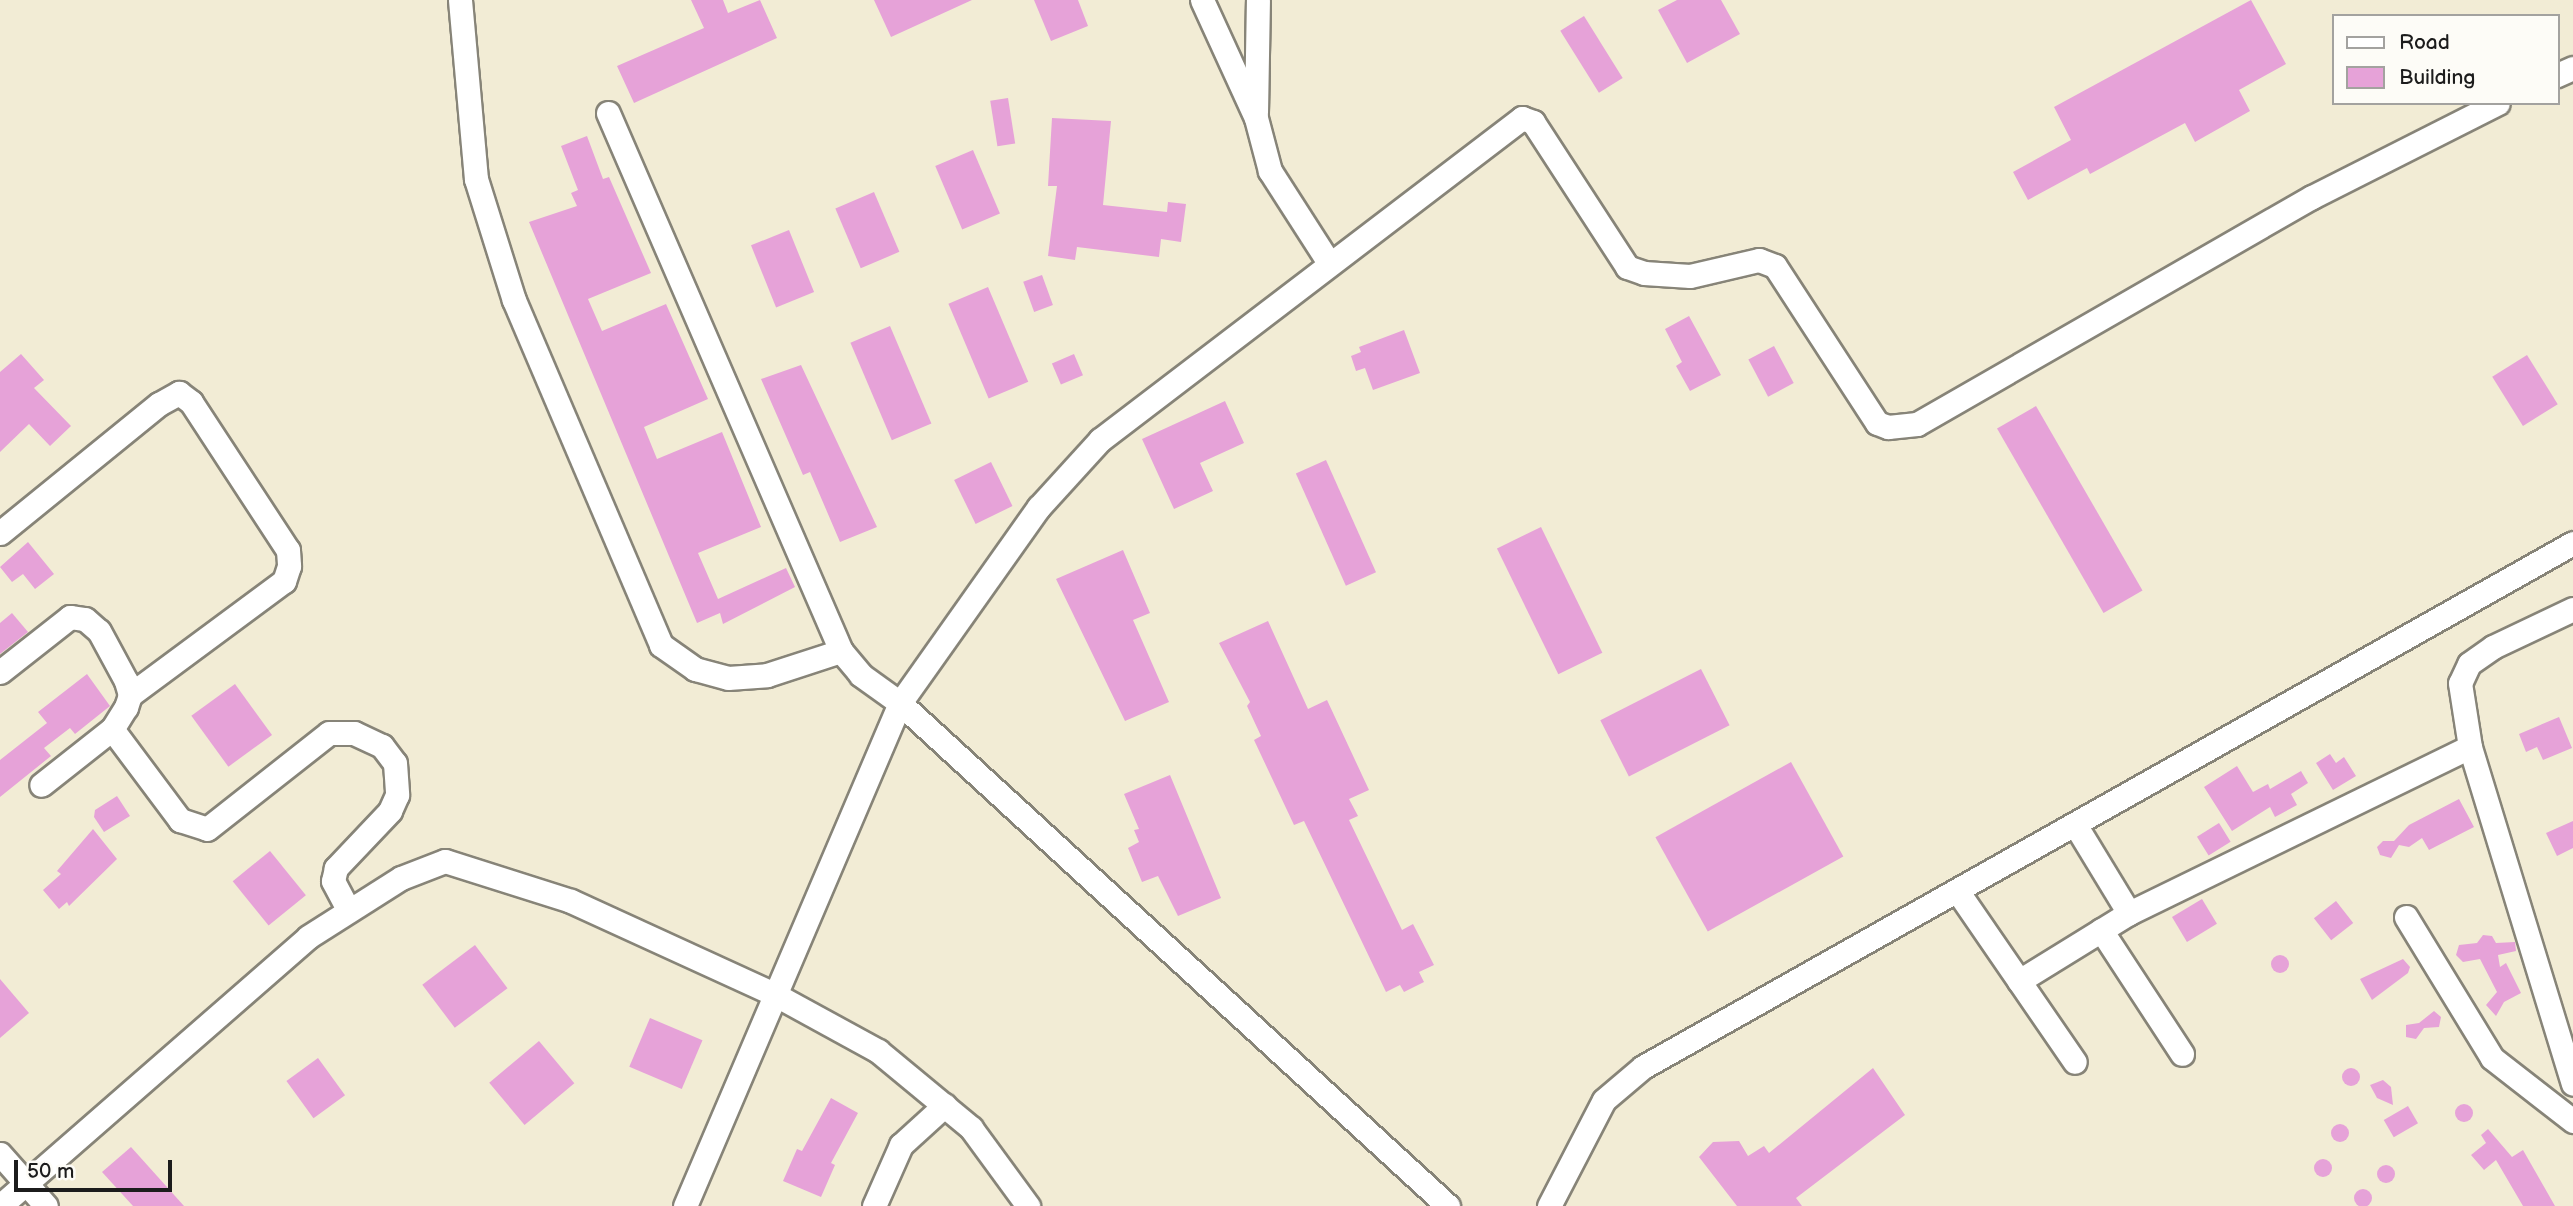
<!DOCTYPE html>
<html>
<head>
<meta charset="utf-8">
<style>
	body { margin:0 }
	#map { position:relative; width:2573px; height:1206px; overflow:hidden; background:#f2ecd5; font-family:"Balsamiq Sans",sans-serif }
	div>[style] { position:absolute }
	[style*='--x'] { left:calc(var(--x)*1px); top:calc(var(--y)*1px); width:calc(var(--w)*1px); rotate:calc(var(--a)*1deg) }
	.building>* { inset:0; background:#e6a2d8; transform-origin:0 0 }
	.round { border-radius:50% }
	.roads { filter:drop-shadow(2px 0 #878478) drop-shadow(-2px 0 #878478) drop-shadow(0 2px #878478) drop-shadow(0 -2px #878478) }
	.minor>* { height:23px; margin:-11.5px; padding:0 11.5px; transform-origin:11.5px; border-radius:11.5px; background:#fff }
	span { translate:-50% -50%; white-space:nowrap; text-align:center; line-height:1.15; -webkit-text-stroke:6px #fdfcf7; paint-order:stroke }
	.legend { position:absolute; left:2332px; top:14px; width:228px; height:91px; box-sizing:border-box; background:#fdfcf7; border:2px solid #a3a29f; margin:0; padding:9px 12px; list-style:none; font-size:21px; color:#1c1c1c }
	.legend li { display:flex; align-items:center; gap:14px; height:35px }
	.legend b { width:35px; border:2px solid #a3a29f }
	.scale { position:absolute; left:14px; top:1160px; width:158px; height:32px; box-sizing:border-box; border:4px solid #1c1c1c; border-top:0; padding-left:9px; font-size:21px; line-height:24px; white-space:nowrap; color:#1c1c1c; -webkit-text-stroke:5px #fdfcf7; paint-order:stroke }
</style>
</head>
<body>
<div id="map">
	<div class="building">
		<i style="clip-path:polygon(691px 0,723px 0,728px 13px,760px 0,777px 38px,634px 103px,617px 66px,704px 28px)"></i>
		<i style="clip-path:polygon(874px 0,972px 0,891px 37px)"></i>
		<i style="clip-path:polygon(1034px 0,1078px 0,1088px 26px,1051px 41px)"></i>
		<i style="clip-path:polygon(1677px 0,1721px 0,1740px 34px,1687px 63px,1658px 10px)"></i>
		<i style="clip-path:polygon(2251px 0,2286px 64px,2239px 90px,2250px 111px,2195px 142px,2185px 123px,2090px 174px,2087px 168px,2028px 200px,2013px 172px,2071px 140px,2054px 107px)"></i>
		<i style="left:1584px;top:16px;width:73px;height:28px;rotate:58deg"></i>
		<i style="left:1008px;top:98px;width:46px;height:18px;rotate:81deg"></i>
		<i style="clip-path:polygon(1052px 118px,1111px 121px,1103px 205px,1167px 212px,1168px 202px,1186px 204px,1181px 242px,1161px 239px,1159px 257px,1077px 247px,1075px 260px,1048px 256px,1057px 186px,1048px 186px)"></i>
		<i style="clip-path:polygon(587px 136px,603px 179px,609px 177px,651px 273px,588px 299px,602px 331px,666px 304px,708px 399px,644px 427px,657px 459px,722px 432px,761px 527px,698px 553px,718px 599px,786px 568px,795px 587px,723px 624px,720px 613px,697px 623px,529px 222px,577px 206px,571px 193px,578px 190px,561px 146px)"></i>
		<i style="left:973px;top:150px;width:69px;height:41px;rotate:67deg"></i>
		<i style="left:874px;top:192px;width:65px;height:42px;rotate:67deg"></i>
		<i style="left:789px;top:230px;width:67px;height:41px;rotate:68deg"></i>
		<i style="left:1042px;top:275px;width:32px;height:20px;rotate:70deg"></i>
		<i style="left:988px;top:287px;width:103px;height:43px;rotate:67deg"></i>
		<i style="clip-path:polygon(1689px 316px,1721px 375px,1690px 391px,1676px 366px,1682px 362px,1665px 329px)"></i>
		<i style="left:890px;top:326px;width:106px;height:43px;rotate:67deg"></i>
		<i style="clip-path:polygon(1404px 330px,1420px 373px,1373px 390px,1365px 368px,1356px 371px,1351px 356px,1361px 352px,1359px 347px)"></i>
		<i style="left:1774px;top:346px;width:42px;height:29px;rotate:62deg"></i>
		<i style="clip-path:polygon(21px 354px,44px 380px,34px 388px,71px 426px,50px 446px,29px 424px,0 452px,0 372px)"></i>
		<i style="left:1074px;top:354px;width:23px;height:24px;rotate:67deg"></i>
		<i style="left:2527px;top:355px;width:58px;height:41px;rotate:58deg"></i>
		<i style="clip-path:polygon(801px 365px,877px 527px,840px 542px,810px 472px,803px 475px,761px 379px)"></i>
		<i style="clip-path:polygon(1225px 401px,1244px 443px,1200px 463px,1213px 491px,1174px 509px,1142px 439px)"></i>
		<i style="left:2036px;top:406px;width:213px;height:45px;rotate:60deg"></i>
		<i style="left:1326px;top:460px;width:123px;height:33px;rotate:66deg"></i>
		<i style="left:991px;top:462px;width:49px;height:41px;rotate:64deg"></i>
		<i style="left:1541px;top:527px;width:140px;height:49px;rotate:64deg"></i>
		<i style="clip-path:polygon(28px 542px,54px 574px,35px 589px,23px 574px,12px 582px,0 567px)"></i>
		<i style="clip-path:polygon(1123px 550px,1150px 613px,1133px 620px,1169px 702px,1125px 721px,1056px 579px)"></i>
		<i style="clip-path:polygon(12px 613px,28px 632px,0 654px,0 623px)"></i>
		<i style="clip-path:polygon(1268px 621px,1308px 709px,1327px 700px,1369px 790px,1349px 799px,1358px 816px,1349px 820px,1402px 930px,1413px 924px,1434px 965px,1419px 972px,1424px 982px,1404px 992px,1400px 985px,1386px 992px,1304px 821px,1294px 825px,1254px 740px,1261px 736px,1247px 706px,1250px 702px,1219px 643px)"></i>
		<i style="left:1701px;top:669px;width:63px;height:113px;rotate:63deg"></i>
		<i style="clip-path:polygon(87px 674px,110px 706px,75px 734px,70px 728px,44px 748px,51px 756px,0 797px,0 760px,47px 723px,38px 712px)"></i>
		<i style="left:235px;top:684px;width:63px;height:54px;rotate:54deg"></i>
		<i style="clip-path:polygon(2559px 717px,2572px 748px,2543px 760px,2537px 747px,2526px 752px,2519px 734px)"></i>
		<i style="clip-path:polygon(2330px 754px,2336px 763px,2344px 757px,2356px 776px,2333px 790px,2316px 763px)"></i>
		<i style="left:1791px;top:762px;width:108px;height:155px;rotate:61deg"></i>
		<i style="clip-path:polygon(2237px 766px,2253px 792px,2268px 784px,2270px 789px,2301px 771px,2308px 783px,2291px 794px,2297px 805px,2275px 817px,2270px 807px,2232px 831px,2204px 787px)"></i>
		<i style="clip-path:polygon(1170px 775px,1221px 898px,1178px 916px,1158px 876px,1142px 882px,1128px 848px,1139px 842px,1134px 830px,1139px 829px,1124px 794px)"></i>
		<i style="clip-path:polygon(117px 796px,130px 816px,104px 832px,94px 817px,95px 810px)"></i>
		<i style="clip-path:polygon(2459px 799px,2474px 827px,2429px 850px,2422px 838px,2409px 847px,2399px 845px,2391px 858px,2380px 855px,2377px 847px,2383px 841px,2394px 841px,2409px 825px)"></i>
		<i style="clip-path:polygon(2573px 821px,2573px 848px,2557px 856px,2546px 833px)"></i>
		<i style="left:2219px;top:823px;width:22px;height:26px;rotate:58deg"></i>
		<i style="clip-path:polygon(93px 829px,117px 859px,69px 906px,67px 902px,59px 909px,43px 890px,61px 874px,57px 871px)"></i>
		<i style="left:270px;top:851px;width:57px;height:48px;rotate:51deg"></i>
		<i style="left:2202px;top:899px;width:29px;height:35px;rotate:59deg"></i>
		<i style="left:2336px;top:901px;width:28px;height:28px;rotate:52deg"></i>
		<i style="clip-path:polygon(2483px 935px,2492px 936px,2496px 943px,2515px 942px,2516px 951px,2498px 955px,2500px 967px,2506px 963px,2521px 993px,2504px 1002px,2496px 1016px,2486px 1005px,2497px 992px,2480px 959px,2463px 962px,2456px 955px,2459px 945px,2477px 943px)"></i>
		<i style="left:475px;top:945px;width:54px;height:66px;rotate:53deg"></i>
		<i class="round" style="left:2271px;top:955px;width:18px;height:18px"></i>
		<i style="clip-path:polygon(2403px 959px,2410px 967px,2408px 973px,2372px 1000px,2360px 979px)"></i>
		<i style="clip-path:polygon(0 979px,29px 1013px,0 1038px)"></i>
		<i style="clip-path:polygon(2434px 1011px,2441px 1017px,2439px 1027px,2424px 1028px,2416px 1039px,2406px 1037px,2406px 1025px,2419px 1023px)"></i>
		<i style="left:650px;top:1018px;width:57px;height:53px;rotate:23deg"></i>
		<i style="left:539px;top:1041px;width:55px;height:65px;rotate:50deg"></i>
		<i style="left:318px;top:1058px;width:46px;height:39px;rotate:54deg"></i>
		<i class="round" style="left:2342px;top:1068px;width:18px;height:18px"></i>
		<i style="clip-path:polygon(1873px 1068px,1905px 1115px,1796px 1198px,1802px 1206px,1737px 1206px,1699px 1157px,1713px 1142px,1739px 1141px,1748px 1156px,1764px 1146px,1769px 1153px)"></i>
		<i style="clip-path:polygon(2383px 1080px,2391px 1087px,2393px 1105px,2377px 1098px,2370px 1085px)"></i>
		<i style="clip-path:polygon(831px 1098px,858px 1113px,831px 1163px,835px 1165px,821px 1197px,783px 1181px,797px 1149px,802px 1151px)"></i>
		<i class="round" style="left:2455px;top:1104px;width:18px;height:18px"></i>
		<i style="left:2408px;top:1106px;width:20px;height:28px;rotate:60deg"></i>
		<i class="round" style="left:2331px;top:1124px;width:18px;height:18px"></i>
		<i style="clip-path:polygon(2488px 1129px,2512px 1157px,2523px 1150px,2555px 1206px,2523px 1206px,2496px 1160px,2484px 1170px,2471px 1155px,2486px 1143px,2481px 1135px)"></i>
		<i style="clip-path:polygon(131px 1147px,184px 1206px,133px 1206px,102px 1172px)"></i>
		<i class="round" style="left:2314px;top:1159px;width:18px;height:18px"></i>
		<i class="round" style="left:2377px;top:1165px;width:18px;height:18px"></i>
		<i class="round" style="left:2354px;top:1189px;width:18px;height:18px"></i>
	</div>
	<div class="roads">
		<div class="minor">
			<i style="--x:460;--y:0;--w:180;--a:84.9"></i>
			<i style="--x:476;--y:179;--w:127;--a:72.6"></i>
			<i style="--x:514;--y:300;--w:375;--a:66.9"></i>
			<i style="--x:661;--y:645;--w:42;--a:35.2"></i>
			<i style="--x:695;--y:669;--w:34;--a:15"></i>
			<i style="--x:728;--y:678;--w:39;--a:-4"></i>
			<i style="--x:767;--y:675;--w:78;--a:-18"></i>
			<i style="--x:1202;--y:0;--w:130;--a:65.4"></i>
			<i style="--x:1256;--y:118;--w:55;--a:75.2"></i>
			<i style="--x:1270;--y:171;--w:109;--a:57.3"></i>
			<i style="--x:2557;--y:75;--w:17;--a:-24"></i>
			<i style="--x:1256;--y:112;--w:112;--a:-89"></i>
			<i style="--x:608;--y:113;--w:586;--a:66.58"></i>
			<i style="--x:841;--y:651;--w:31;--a:50"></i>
			<i style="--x:861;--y:675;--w:48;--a:35.7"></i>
			<i style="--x:900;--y:703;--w:744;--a:42.55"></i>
			<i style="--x:0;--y:533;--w:205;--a:-39.1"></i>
			<i style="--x:159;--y:404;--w:23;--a:-29"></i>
			<i style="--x:179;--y:393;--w:15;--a:37"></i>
			<i style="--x:191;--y:402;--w:177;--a:56.8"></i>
			<i style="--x:288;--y:550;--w:16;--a:86"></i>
			<i style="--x:289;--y:566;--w:16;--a:108"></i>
			<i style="--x:284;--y:581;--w:192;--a:143.5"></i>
			<i style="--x:2573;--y:609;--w:89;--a:154.6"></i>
			<i style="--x:2493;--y:647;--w:29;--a:145"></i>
			<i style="--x:2469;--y:664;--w:21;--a:115"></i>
			<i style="--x:2460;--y:683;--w:65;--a:81.1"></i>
			<i style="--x:2470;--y:747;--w:352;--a:73"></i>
			<i style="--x:0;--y:672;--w:89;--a:-38.2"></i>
			<i style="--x:70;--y:617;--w:15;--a:8"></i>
			<i style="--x:85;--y:619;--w:18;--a:41"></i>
			<i style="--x:99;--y:631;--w:57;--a:61.6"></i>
			<i style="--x:126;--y:681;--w:15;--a:74"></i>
			<i style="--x:130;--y:695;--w:13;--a:108"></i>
			<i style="--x:126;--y:707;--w:26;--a:122"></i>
			<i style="--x:112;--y:729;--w:90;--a:141.7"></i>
			<i style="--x:112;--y:729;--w:114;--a:53.2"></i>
			<i style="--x:180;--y:820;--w:28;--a:18"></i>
			<i style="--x:207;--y:829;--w:155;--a:-38.2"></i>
			<i style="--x:329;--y:733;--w:25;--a:0"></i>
			<i style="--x:354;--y:733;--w:31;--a:25"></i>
			<i style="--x:382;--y:746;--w:21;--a:53"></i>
			<i style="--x:395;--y:763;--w:32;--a:86"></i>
			<i style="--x:397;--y:795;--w:17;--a:114"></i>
			<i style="--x:390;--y:811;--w:79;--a:133.5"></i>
			<i style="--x:336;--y:868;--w:13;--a:103"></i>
			<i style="--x:333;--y:881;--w:32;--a:62"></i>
			<i style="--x:2076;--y:826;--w:102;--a:58.7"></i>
			<i style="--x:1958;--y:892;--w:206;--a:55.5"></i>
			<i style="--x:2406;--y:917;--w:165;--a:58.6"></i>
			<i style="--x:2492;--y:1058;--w:103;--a:37.9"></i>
			<i style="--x:2101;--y:930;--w:148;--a:56.8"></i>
			<i style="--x:2019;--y:981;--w:129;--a:-31.7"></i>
			<i style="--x:2129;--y:913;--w:379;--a:-26"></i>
			<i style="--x:0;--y:1154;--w:69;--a:48.5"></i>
			<i style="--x:0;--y:1206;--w:409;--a:-41.1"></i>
			<i style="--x:308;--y:937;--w:110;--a:-32.4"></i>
			<i style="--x:401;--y:878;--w:47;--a:-21.1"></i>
			<i style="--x:445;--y:861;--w:132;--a:17.6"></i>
			<i style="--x:571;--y:901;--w:223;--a:24.6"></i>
			<i style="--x:774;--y:994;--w:119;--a:28.7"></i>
			<i style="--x:878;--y:1051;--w:121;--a:39.6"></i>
			<i style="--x:971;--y:1128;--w:97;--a:53.8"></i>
			<i style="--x:685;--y:1206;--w:547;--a:-66.86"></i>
			<i style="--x:900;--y:703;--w:240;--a:-54.7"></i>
			<i style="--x:1039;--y:507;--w:91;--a:-47.7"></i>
			<i style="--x:1100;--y:440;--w:531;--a:-37.34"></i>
			<i style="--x:1522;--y:118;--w:12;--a:20"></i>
			<i style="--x:1533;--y:122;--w:173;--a:57"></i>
			<i style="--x:1627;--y:267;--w:18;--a:19"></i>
			<i style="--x:1644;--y:273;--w:46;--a:3.7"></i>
			<i style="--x:1690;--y:276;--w:71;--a:-13.1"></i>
			<i style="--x:1759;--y:260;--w:17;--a:21"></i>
			<i style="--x:1775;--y:266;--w:187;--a:57"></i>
			<i style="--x:1877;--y:423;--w:12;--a:20"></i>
			<i style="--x:1888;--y:427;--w:29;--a:-6"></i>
			<i style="--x:1917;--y:424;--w:456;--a:-29.9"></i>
			<i style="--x:2312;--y:197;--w:208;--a:-26.8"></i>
			<i style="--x:874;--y:1206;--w:67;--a:-66.1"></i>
			<i style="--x:901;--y:1145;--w:59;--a:-42.3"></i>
			<i style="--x:1549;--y:1206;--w:119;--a:-62.6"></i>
			<i style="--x:1604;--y:1100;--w:51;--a:-40.2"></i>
			<i style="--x:1643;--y:1067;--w:1067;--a:-29.4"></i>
		</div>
	</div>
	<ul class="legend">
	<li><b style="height:9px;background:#fff"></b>Road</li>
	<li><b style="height:19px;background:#e6a2d8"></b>Building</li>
	</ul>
	<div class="scale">50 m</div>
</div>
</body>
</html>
